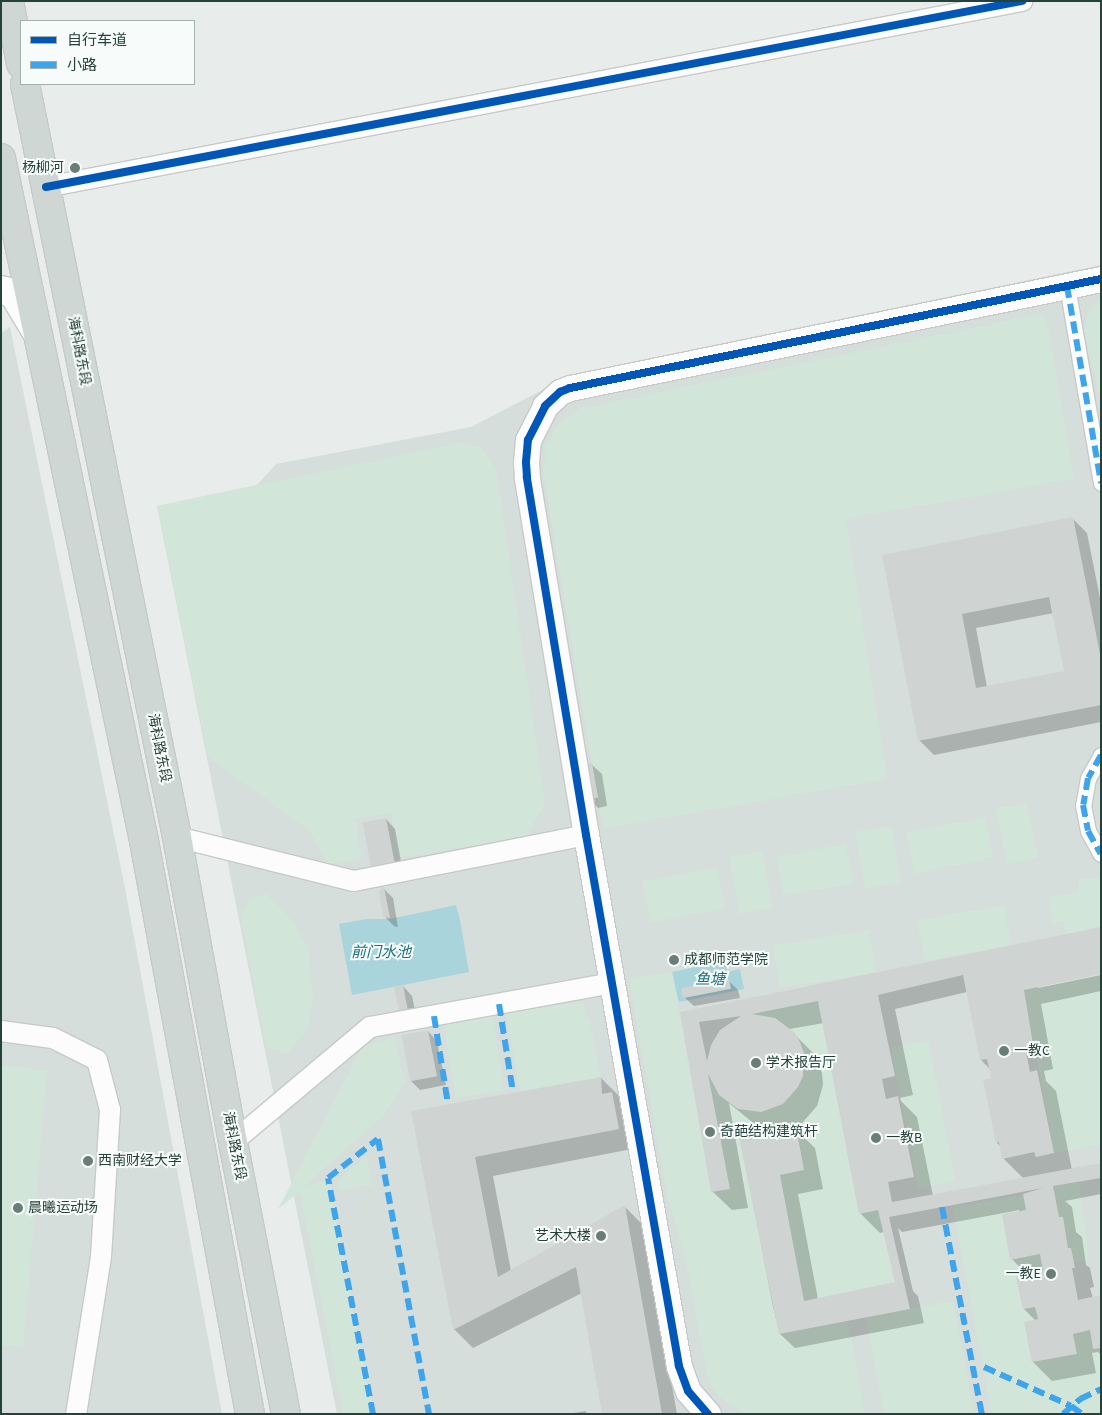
<!DOCTYPE html>
<html>
<head>
<meta charset="utf-8">
<style>
	body { margin:0 }
	#map { position:relative; width:1102px; height:1415px; overflow:hidden; background:#e8edeb; font-family:"Source Sans 3","Noto Sans SC",sans-serif }
	div>[style] { position:absolute }
	[style*='--x'] { left:calc(var(--x)*1px); top:calc(var(--y)*1px); width:calc(var(--w)*1px); rotate:calc(var(--a)*1deg) }
	.built>* { inset:0; background:#d6dedb }
	.green>* { inset:0; background:#d1e6d8; transform-origin:0 0 }
	.water>* { inset:0; background:#a9d4db }
	.shadow>* { inset:0; background:#0003 }
	.building>* { inset:0; background:#cfd4d2; transform-origin:0 0 }
	.roads { filter:drop-shadow(1px 0 #c5cac8) drop-shadow(-1px 0 #c5cac8) drop-shadow(0 1px #c5cac8) drop-shadow(0 -1px #c5cac8) }
	.pedestrian>* { height:15px; margin:-7.5px; padding:0 7.5px; transform-origin:7.5px; border-radius:7.5px; background:#fcfcfc }
	.minor>* { height:20px; margin:-10px; padding:0 10px; transform-origin:10px; border-radius:10px; background:#fcfcfc }
	.tertiary>* { height:25px; margin:-12.5px; padding:0 12.5px; transform-origin:12.5px; border-radius:12.5px; background:#fcfcfc }
	.secondary>* { height:28px; margin:-14px; padding:0 14px; transform-origin:14px; border-radius:14px; background:#fcfcfc }
	.primary>* { height:28px; margin:-14px; padding:0 14px; transform-origin:14px; border-radius:14px; background:#cfd7d5 }
	.quiet>* { height:6px; margin-top:-3px; transform-origin:0; background:repeating-linear-gradient(90deg,#3ea4ec 0 12px,transparent 0 18px) }
	.cycleway>* { height:8px; margin:-4px; padding:0 4px; transform-origin:4px; border-radius:4px; background:#0057b8 }
	.dots>* { width:14px; height:14px; translate:-50% -50%; box-sizing:border-box; border:2px solid #f7fbf9; border-radius:50% }
	span { translate:-50% -50%; white-space:nowrap; text-align:center; line-height:1.15; -webkit-text-stroke:4px #f7fbf9; paint-order:stroke }
	.poi-label { font-size:14px; color:#24423a }
	.right { translate:-100% -50%; text-align:right }
	.left { translate:0 -50%; text-align:left }
	.street-label { font-size:14px; color:#24423a }
	.water-label { font-size:15px; color:#1c6f80; font-style:italic }
	.frame { position:absolute; inset:0; border:2px solid #24423a; pointer-events:none }
	.legend { position:absolute; left:20px; top:20px; width:175px; height:65px; box-sizing:border-box; background:#f7fbf9; border:1px solid #a3b1ad; margin:0; padding:6px 9px; list-style:none; font-size:15px; color:#24423a }
	.legend li { display:flex; align-items:center; gap:10px; height:25px }
	.legend b { width:25px; border:1px solid #a3b1ad }
</style>
</head>
<body>
<div id="map">
	<div class="built">
		<i style="clip-path:polygon(1101px 265px,1101px 1414px,337px 1414px,157px 506px,257px 485px,276px 464px,471px 427px,573px 374px)"></i>
		<i style="clip-path:polygon(10px 327px,125px 888px,222px 1414px,1px 1414px,1px 333px)"></i>
	</div>
	<div class="green">
		<i style="clip-path:polygon(1101px 301px,1101px 404px,1084px 331px,1088px 312px,1092px 306px)"></i>
		<i style="clip-path:polygon(1036px 315px,1044px 317px,1047px 322px,1074px 479px,846px 519px,887px 779px,603px 829px,543px 471px,547px 444px,558px 424px,583px 408px)"></i>
		<i style="clip-path:polygon(463px 442px,480px 447px,496px 468px,545px 804px,526px 837px,398px 858px,391px 813px,355px 818px,361px 859px,329px 864px,308px 829px,208px 757px,157px 506px)"></i>
		<i style="left:1026px;top:802px;width:57px;height:31px;rotate:78deg"></i>
		<i style="left:985px;top:817px;width:42px;height:80px;rotate:79deg"></i>
		<i style="left:891px;top:826px;width:57px;height:36px;rotate:80deg"></i>
		<i style="left:846px;top:844px;width:40px;height:70px;rotate:80deg"></i>
		<i style="left:762px;top:851px;width:58px;height:33px;rotate:80deg"></i>
		<i style="left:717px;top:867px;width:42px;height:76px;rotate:79deg"></i>
		<i style="clip-path:polygon(1101px 877px,1101px 927px,1066px 934px,1063px 922px,1053px 924px,1048px 897px,1079px 892px,1079px 878px)"></i>
		<i style="clip-path:polygon(266px 894px,293px 922px,308px 948px,313px 997px,308px 1028px,287px 1054px,266px 1047px,241px 918px,249px 900px)"></i>
		<i style="left:1004px;top:905px;width:41px;height:88px;rotate:80deg"></i>
		<i style="left:869px;top:930px;width:43px;height:97px;rotate:81deg"></i>
		<i style="clip-path:polygon(672px 972px,711px 1191px,730px 1189px,708px 1074px,719px 1095px,738px 1109px,761px 1112px,783px 1104px,798px 1087px,803px 1076px,804px 1053px,800px 1042px,794px 1032px,775px 1018px,752px 1014px,818px 1001px,859px 1214px,878px 1210px,895px 1282px,804px 1301px,780px 1175px,804px 1170px,796px 1127px,740px 1138px,762px 1236px,779px 1334px,848px 1321px,865px 1414px,745px 1414px,719px 1396px,709px 1382px,684px 1251px,668px 1199px,629px 979px)"></i>
		<i style="clip-path:polygon(1101px 974px,1101px 1145px,1054px 1153px,1024px 990px)"></i>
		<i style="clip-path:polygon(583px 1001px,585px 1014px,590px 1021px,601px 1077px,521px 1093px,506px 1013px)"></i>
		<i style="left:492px;top:1014px;width:77px;height:49px;rotate:81deg"></i>
		<i style="clip-path:polygon(394px 1037px,405px 1081px,385px 1114px,301px 1189px,328px 1178px,373px 1414px,343px 1414px,300px 1191px,278px 1209px,363px 1046px)"></i>
		<i style="left:928px;top:1040px;width:144px;height:38px;rotate:79deg"></i>
		<i style="clip-path:polygon(1px 1065px,47px 1070px,23px 1348px,1px 1346px)"></i>
		<i style="clip-path:polygon(367px 1156px,372px 1185px,339px 1191px,337px 1181px)"></i>
		<i style="clip-path:polygon(1079px 1182px,1089px 1261px,1073px 1263px,1071px 1248px,1068px 1248px,1063px 1217px,1059px 1217px,1053px 1186px)"></i>
		<i style="clip-path:polygon(1023px 1194px,1026px 1210px,1002px 1215px,1010px 1259px,1040px 1254px,1043px 1271px,1017px 1277px,1022px 1309px,1035px 1307px,1038px 1319px,1024px 1322px,1031px 1362px,1077px 1354px,1073px 1334px,1090px 1330px,1093px 1349px,1101px 1348px,1101px 1414px,992px 1414px,953px 1208px)"></i>
		<i style="clip-path:polygon(953px 1301px,974px 1414px,884px 1414px,866px 1317px)"></i>
	</div>
	<div class="water">
		<i style="clip-path:polygon(456px 905px,460px 920px,469px 972px,352px 995px,339px 924px,366px 919px,390px 919px)"></i>
		<i style="clip-path:polygon(725px 961px,727px 972px,740px 969px,744px 989px,679px 1002px,672px 972px)"></i>
	</div>
	<div class="shadow">
		<i style="clip-path:polygon(evenodd,1072px 518px,1087px 533px,1101px 603px,1101px 722px,934px 755px,920px 741px,884px 556px,1072px 518px,1054px 613px,1065px 672px,987px 687px,976px 628px,1054px 613px)"></i>
		<i style="clip-path:polygon(592px 765px,602px 774px,607px 806px,598px 808px,589px 798px)"></i>
		<i style="clip-path:polygon(386px 819px,395px 829px,403px 872px,381px 876px,372px 867px,364px 823px)"></i>
		<i style="clip-path:polygon(384px 889px,393px 898px,398px 927px,394px 926px,384px 916px)"></i>
		<i style="clip-path:polygon(evenodd,958px 957px,1038px 986px,1038px 988px,1101px 975px,1101px 991px,1041px 1004px,1053px 1069px,1044px 1071px,1046px 1081px,1056px 1091px,1072px 1170px,1101px 1164px,1101px 1194px,1065px 1201px,1072px 1207px,1076px 1232px,1082px 1237px,1086px 1265px,1090px 1268px,1094px 1287px,1090px 1288px,1093px 1298px,1101px 1297px,1101px 1355px,1098px 1352px,1092px 1353px,1096px 1373px,1052px 1381px,1033px 1362px,1036px 1321px,1024px 1309px,1028px 1276px,1012px 1259px,1019px 1210px,902px 1232px,898px 1228px,913px 1291px,918px 1296px,924px 1323px,795px 1348px,780px 1334px,773px 1307px,741px 1139px,782px 1131px,758px 1127px,729px 1103px,748px 1208px,732px 1210px,712px 1191px,682px 1013px,958px 957px,967px 992px,981px 1060px,990px 1069px,993px 1079px,997px 1143px,1001px 1147px,1003px 1158px,1024px 1179px,933px 1196px,917px 1117px,901px 1101px,900px 1098px,913px 1095px,895px 1009px,967px 992px,958px 957px,824px 1023px,860px 1213px,880px 1233px,884px 1232px,898px 1283px,818px 1299px,798px 1194px,823px 1189px,815px 1148px,795px 1129px,785px 1129px,802px 1123px,817px 1106px,823px 1085px,822px 1073px,813px 1053px,789px 1029px,824px 1023px)"></i>
		<i style="clip-path:polygon(728px 980px,738px 990px,740px 998px,694px 1006px,684px 997px)"></i>
		<i style="clip-path:polygon(403px 986px,412px 996px,417px 1019px,409px 1020px,400px 1011px)"></i>
		<i style="clip-path:polygon(428px 1031px,437px 1041px,446px 1085px,420px 1090px,411px 1081px)"></i>
		<i style="clip-path:polygon(601px 1078px,620px 1097px,620px 1103px,630px 1113px,637px 1148px,493px 1176px,511px 1271px,625px 1207px,644px 1226px,677px 1414px,603px 1414px,582px 1293px,473px 1348px,454px 1329px,413px 1112px)"></i>
		<i style="clip-path:polygon(585px 1411px,588px 1414px,568px 1414px)"></i>
	</div>
	<div class="building">
		<i style="clip-path:polygon(evenodd,1073px 517px,1101px 659px,1101px 705px,918px 741px,882px 555px,1073px 517px,1049px 597px,1064px 671px,976px 688px,962px 614px,1049px 597px)"></i>
		<i style="left:592px;top:763px;width:35px;height:10px;rotate:80deg"></i>
		<i style="left:386px;top:818px;width:46px;height:24px;rotate:79deg"></i>
		<i style="clip-path:polygon(384px 887px,390px 918px,383px 917px,379px 891px)"></i>
		<i style="clip-path:polygon(evenodd,1101px 927px,1101px 974px,1024px 990px,1034px 1050px,1026px 1052px,1030px 1072px,1037px 1070px,1054px 1153px,1036px 1157px,1034px 1152px,1002px 1159px,999px 1142px,996px 1143px,983px 1080px,991px 1078px,987px 1059px,980px 1060px,963px 975px,878px 995px,895px 1076px,882px 1079px,886px 1099px,898px 1096px,914px 1177px,888px 1182px,892px 1202px,1101px 1163px,1101px 1178px,1053px 1186px,1059px 1217px,1063px 1217px,1068px 1248px,1071px 1248px,1075px 1268px,1072px 1268px,1078px 1300px,1101px 1295px,1101px 1348px,1093px 1349px,1090px 1330px,1073px 1334px,1077px 1354px,1032px 1362px,1024px 1322px,1038px 1319px,1035px 1307px,1023px 1309px,1016px 1277px,1043px 1271px,1040px 1254px,1010px 1260px,1002px 1214px,1026px 1210px,1023px 1194px,1043px 1188px,889px 1217px,910px 1309px,779px 1334px,739px 1138px,796px 1127px,804px 1170px,780px 1175px,804px 1301px,895px 1282px,878px 1210px,859px 1214px,818px 1001px,752px 1014px,775px 1018px,794px 1032px,800px 1042px,804px 1053px,803px 1076px,798px 1087px,783px 1104px,761px 1112px,738px 1109px,719px 1095px,708px 1074px,730px 1189px,711px 1192px,680px 1012px,1101px 927px,741px 1016px,720px 1030px,711px 1045px,707px 1061px,699px 1022px,741px 1016px)"></i>
		<i style="left:729px;top:979px;width:10px;height:49px;rotate:79deg"></i>
		<i style="left:403px;top:985px;width:25px;height:9px;rotate:79deg"></i>
		<i style="left:428px;top:1030px;width:47px;height:27px;rotate:79deg"></i>
		<i style="clip-path:polygon(601px 1077px,602px 1094px,612px 1092px,619px 1129px,475px 1157px,498px 1277px,625px 1205px,662px 1414px,602px 1414px,576px 1267px,453px 1330px,411px 1111px)"></i>
	</div>
	<div class="roads">
		<div class="pedestrian">
			<i style="--x:1067;--y:286;--w:200;--a:80.2"></i>
			<i style="--x:1101;--y:755;--w:26;--a:119"></i>
			<i style="--x:1088;--y:778;--w:27;--a:100"></i>
			<i style="--x:1083;--y:805;--w:26;--a:79"></i>
			<i style="--x:1088;--y:831;--w:26;--a:61"></i>
		</div>
		<div class="minor">
			<i style="--x:46;--y:187;--w:994;--a:-10.79"></i>
			<i style="--x:177;--y:837;--w:182;--a:14"></i>
			<i style="--x:354;--y:881;--w:237;--a:-11.2"></i>
			<i style="--x:1;--y:1031;--w:52;--a:7.7"></i>
			<i style="--x:53;--y:1038;--w:49;--a:26.6"></i>
			<i style="--x:97;--y:1060;--w:52;--a:75.4"></i>
			<i style="--x:110;--y:1110;--w:147;--a:93.5"></i>
			<i style="--x:101;--y:1257;--w:159;--a:99"></i>
			<i style="--x:233;--y:1142;--w:179;--a:-40"></i>
			<i style="--x:370;--y:1027;--w:247;--a:-10.3"></i>
		</div>
		<div class="tertiary">
			<i style="--x:708;--y:1414;--w:30;--a:-131"></i>
			<i style="--x:688;--y:1391;--w:27;--a:-110"></i>
			<i style="--x:679;--y:1366;--w:539;--a:-99.93"></i>
			<i style="--x:586;--y:835;--w:363;--a:-99.4"></i>
			<i style="--x:527;--y:477;--w:15;--a:-94"></i>
			<i style="--x:526;--y:462;--w:22;--a:-85"></i>
			<i style="--x:528;--y:440;--w:38;--a:-63"></i>
			<i style="--x:545;--y:406;--w:21;--a:-43"></i>
			<i style="--x:560;--y:392;--w:11;--a:-22"></i>
			<i style="--x:570;--y:388;--w:542;--a:-11.6"></i>
		</div>
		<div class="secondary">
			<i style="--x:1;--y:290;--w:12;--a:14"></i>
			<i style="--x:13;--y:293;--w:44;--a:58.8"></i>
		</div>
		<div class="primary">
			<i style="--x:9;--y:1;--w:64;--a:79.2"></i>
			<i style="--x:25;--y:84;--w:768;--a:78.59"></i>
			<i style="--x:177;--y:837;--w:310;--a:79.6"></i>
			<i style="--x:233;--y:1142;--w:277;--a:79"></i>
			<i style="--x:1;--y:158;--w:698;--a:78.17"></i>
			<i style="--x:144;--y:841;--w:583;--a:79.52"></i>
		</div>
	</div>
	<div class="quiet">
		<i style="--x:1067;--y:286;--w:200;--a:80.2"></i>
		<i style="--x:1101;--y:755;--w:26;--a:119"></i>
		<i style="--x:1088;--y:778;--w:27;--a:100"></i>
		<i style="--x:1083;--y:805;--w:26;--a:79"></i>
		<i style="--x:1088;--y:831;--w:26;--a:61"></i>
		<i style="--x:499;--y:1004;--w:89;--a:81"></i>
		<i style="--x:434;--y:1016;--w:89;--a:81"></i>
		<i style="--x:942;--y:1207;--w:211;--a:79.1"></i>
		<i style="--x:984;--y:1367;--w:95;--a:24.1"></i>
		<i style="--x:1071;--y:1406;--w:14;--a:36"></i>
		<i style="--x:373;--y:1414;--w:240;--a:-100.8"></i>
		<i style="--x:328;--y:1178;--w:63;--a:-38"></i>
		<i style="--x:378;--y:1139;--w:280;--a:79.5"></i>
		<i style="--x:1063;--y:1414;--w:23;--a:-41"></i>
		<i style="--x:1080;--y:1399;--w:23;--a:-25"></i>
	</div>
	<div class="cycleway">
		<i style="--x:46;--y:187;--w:994;--a:-10.79"></i>
		<i style="--x:708;--y:1414;--w:30;--a:-131"></i>
		<i style="--x:688;--y:1391;--w:27;--a:-110"></i>
		<i style="--x:679;--y:1366;--w:539;--a:-99.93"></i>
		<i style="--x:586;--y:835;--w:363;--a:-99.4"></i>
		<i style="--x:527;--y:477;--w:15;--a:-94"></i>
		<i style="--x:526;--y:462;--w:22;--a:-85"></i>
		<i style="--x:528;--y:440;--w:38;--a:-63"></i>
		<i style="--x:545;--y:406;--w:21;--a:-43"></i>
		<i style="--x:560;--y:392;--w:11;--a:-22"></i>
		<i style="--x:570;--y:388;--w:542;--a:-11.6"></i>
	</div>
	<div class="dots">
		<i style="left:75px;top:168px;background:#697e78"></i>
		<i style="left:674px;top:960px;background:#697e78"></i>
		<i style="left:1004px;top:1051px;background:#697e78"></i>
		<i style="left:756px;top:1063px;background:#697e78"></i>
		<i style="left:710px;top:1132px;background:#697e78"></i>
		<i style="left:876px;top:1138px;background:#697e78"></i>
		<i style="left:88px;top:1161px;background:#697e78"></i>
		<i style="left:18px;top:1208px;background:#697e78"></i>
		<i style="left:601px;top:1236px;background:#697e78"></i>
		<i style="left:1051px;top:1274px;background:#697e78"></i>
	</div>
	<div class="poi-label">
		<span class="right" style="left:64px;top:168px">杨柳河</span>
		<span class="left" style="left:684px;top:960px">成都师范学院</span>
		<span class="left" style="left:1014px;top:1051px">一教C</span>
		<span class="left" style="left:766px;top:1063px">学术报告厅</span>
		<span class="left" style="left:720px;top:1132px">奇葩结构建筑杆</span>
		<span class="left" style="left:886px;top:1138px">一教B</span>
		<span class="left" style="left:98px;top:1161px">西南财经大学</span>
		<span class="left" style="left:28px;top:1208px">晨曦运动场</span>
		<span class="right" style="left:591px;top:1236px">艺术大楼</span>
		<span class="right" style="left:1041px;top:1274px">一教E</span>
	</div>
	<div class="street-label">
		<span style="left:79px;top:351px;rotate:79deg">海科路东段</span>
		<span style="left:159px;top:748px;rotate:79deg">海科路东段</span>
		<span style="left:234px;top:1146px;rotate:79deg">海科路东段</span>
	</div>
	<div class="water-label">
		<span style="left:381px;top:953px">前门水池</span>
		<span style="left:710px;top:980px">鱼塘</span>
	</div>
	<div class="frame"></div>
	<ul class="legend">
	<li><b style="height:6px;background:#0057b8"></b>自行车道</li>
	<li><b style="height:6px;background:#3ea4ec"></b>小路</li>
	</ul>
</div>
</body>
</html>
